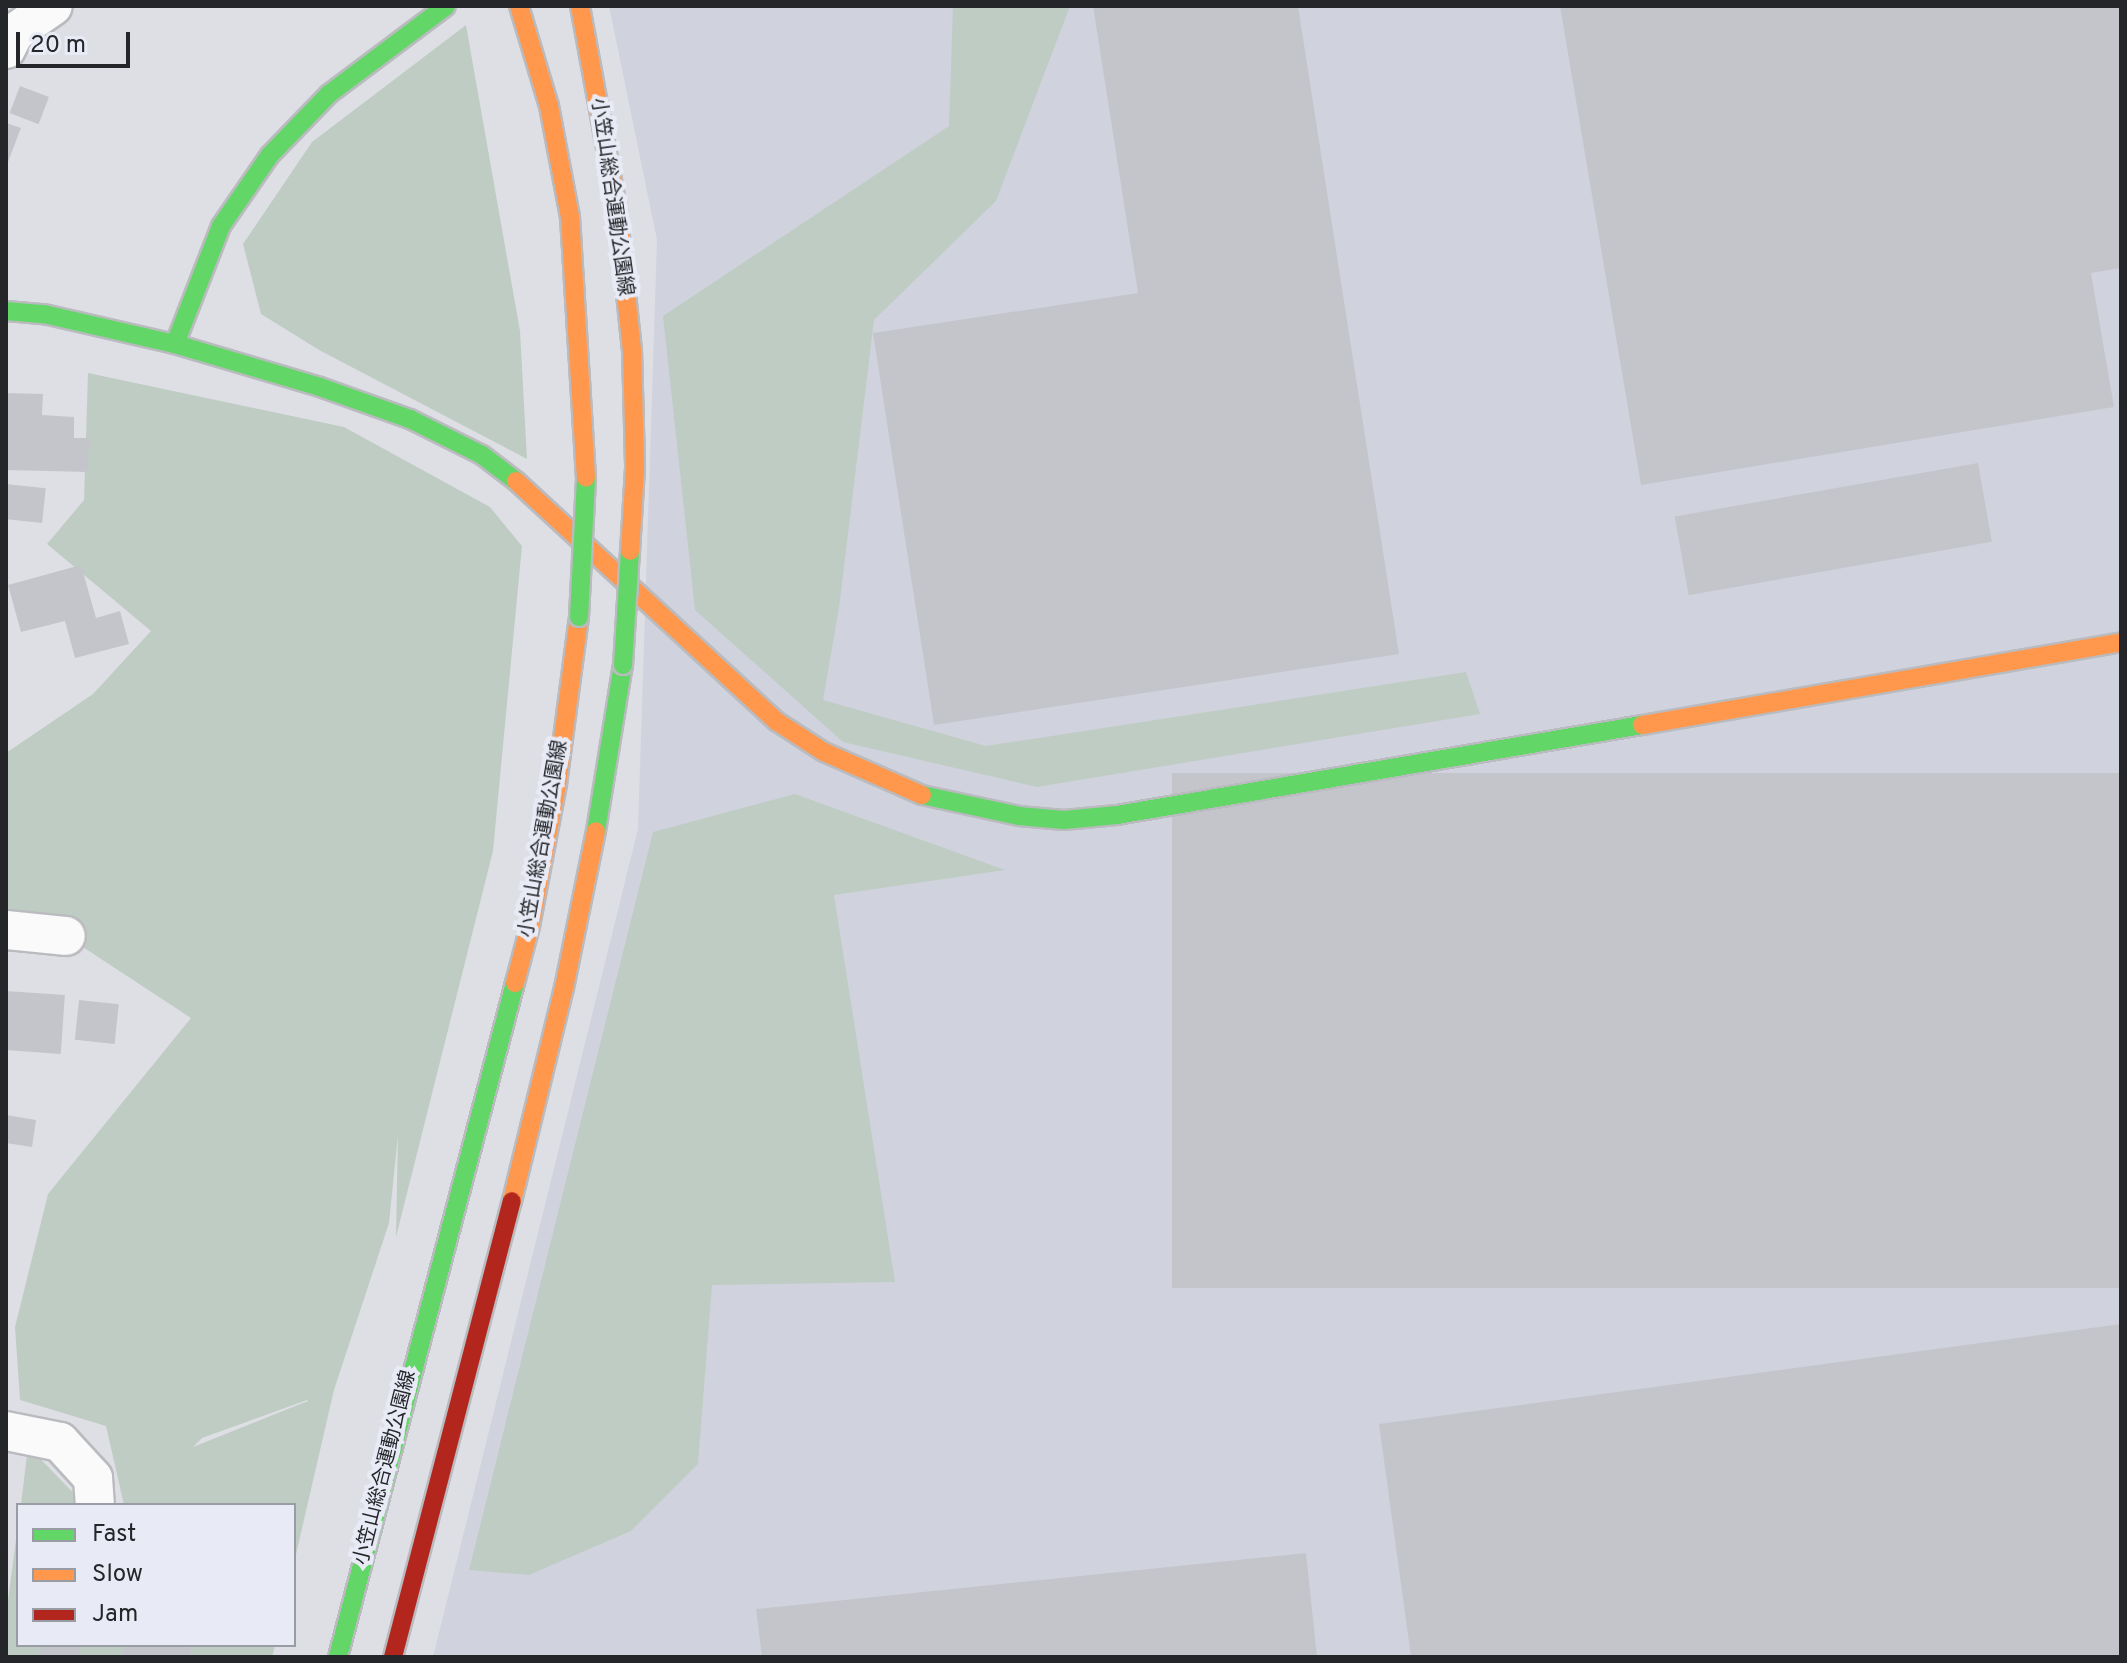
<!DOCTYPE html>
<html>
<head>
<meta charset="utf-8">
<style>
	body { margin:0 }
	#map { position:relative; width:2127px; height:1663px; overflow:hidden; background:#dedfe5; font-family:Overpass,"Noto Sans JP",sans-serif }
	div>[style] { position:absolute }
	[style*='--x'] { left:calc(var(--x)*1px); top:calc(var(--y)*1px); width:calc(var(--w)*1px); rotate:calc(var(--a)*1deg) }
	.built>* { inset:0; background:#d0d3de }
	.green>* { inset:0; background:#bfccc3 }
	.building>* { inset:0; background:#c4c5ca; transform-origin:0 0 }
	.roads { filter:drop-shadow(2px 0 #babbbf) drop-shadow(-2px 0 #babbbf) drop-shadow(0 2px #babbbf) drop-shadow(0 -2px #babbbf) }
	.street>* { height:38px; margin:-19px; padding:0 19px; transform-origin:19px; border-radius:19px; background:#fafafb }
	.fast>* { height:18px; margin:-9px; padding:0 9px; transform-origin:9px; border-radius:9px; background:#63d668 }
	.slow>* { height:18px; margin:-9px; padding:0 9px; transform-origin:9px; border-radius:9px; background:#ff974d }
	.jam>* { height:18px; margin:-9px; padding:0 9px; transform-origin:9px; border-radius:9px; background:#b3261e }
	.bridges { filter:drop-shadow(2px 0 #babbbf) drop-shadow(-2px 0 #babbbf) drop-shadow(0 2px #babbbf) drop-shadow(0 -2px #babbbf) }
	.fast-bridge>* { height:18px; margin:-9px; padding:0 9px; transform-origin:9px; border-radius:9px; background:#63d668 }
	.slow-bridge>* { height:18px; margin:-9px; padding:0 9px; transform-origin:9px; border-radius:9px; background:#ff974d }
	span { translate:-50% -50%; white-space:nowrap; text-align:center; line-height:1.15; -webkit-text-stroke:8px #e8ebf6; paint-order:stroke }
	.street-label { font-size:20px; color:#25262a }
	.frame { position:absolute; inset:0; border:8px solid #25262a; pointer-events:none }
	.legend { position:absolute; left:16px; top:1503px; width:280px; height:144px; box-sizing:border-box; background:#e8ebf6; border:2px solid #9a9ca4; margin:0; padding:10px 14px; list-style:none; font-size:24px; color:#25262a }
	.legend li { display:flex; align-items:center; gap:16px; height:40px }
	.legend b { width:40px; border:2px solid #9a9ca4 }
	.scale { position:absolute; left:16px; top:32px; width:114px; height:36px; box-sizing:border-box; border:4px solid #25262a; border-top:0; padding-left:10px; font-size:24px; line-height:28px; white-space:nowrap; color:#25262a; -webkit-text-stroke:6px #e8ebf6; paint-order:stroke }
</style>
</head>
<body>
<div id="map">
	<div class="built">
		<i style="clip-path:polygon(609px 6px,2121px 6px,2121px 1657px,433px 1657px,638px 829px,657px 240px)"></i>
	</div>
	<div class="green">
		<i style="clip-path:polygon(953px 6px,1070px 6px,996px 201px,874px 320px,839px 608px,823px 700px,986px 746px,1466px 672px,1480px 714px,1037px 787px,843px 742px,695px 610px,663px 316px,949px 126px)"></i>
		<i style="clip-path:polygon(466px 25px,520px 331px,527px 459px,319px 350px,261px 314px,243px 244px,312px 142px)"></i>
		<i style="clip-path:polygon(evenodd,88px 373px,344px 427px,490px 507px,522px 546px,493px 851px,396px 1237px,398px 1135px,389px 1223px,334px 1390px,294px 1563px,294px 1505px,124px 1505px,106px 1426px,20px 1400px,15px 1327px,48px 1194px,191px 1018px,66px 936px,6px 924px,6px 753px,93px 694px,151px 631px,47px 544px,84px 500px,88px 373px,307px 1400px,308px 1401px,193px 1447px,202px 1438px,307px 1400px)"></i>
		<i style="clip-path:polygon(795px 794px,1005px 870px,834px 895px,895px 1282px,712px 1285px,698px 1464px,631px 1531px,529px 1575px,469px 1570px,653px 832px)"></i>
		<i style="clip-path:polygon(28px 1446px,85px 1505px,21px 1505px)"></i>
		<i style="clip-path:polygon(18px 1524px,18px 1645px,275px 1645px,272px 1657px,6px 1657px,6px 1616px)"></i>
	</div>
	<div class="building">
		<i style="clip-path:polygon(1093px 6px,1298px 6px,1399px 654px,934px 725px,873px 333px,1138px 293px)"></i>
		<i style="clip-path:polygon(1560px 6px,2121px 6px,2121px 268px,2091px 273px,2114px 407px,1641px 485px)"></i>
		<i style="left:20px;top:86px;width:31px;height:29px;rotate:21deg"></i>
		<i style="clip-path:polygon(6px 123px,21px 128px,6px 167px)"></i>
		<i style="clip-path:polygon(6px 393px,43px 394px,42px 415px,74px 417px,74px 438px,89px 438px,88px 472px,6px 470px)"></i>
		<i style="left:1978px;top:463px;width:80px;height:308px;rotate:80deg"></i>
		<i style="left:6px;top:484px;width:40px;height:35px;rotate:6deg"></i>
		<i style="clip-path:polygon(81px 565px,96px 618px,120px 611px,129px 644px,75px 658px,65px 621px,21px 632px,8px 585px)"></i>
		<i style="left:2121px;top:773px;width:515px;height:949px;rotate:90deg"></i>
		<i style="left:6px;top:991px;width:59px;height:59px;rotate:4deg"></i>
		<i style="left:79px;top:1000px;width:40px;height:40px;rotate:6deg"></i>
		<i style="clip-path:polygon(6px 1115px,36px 1120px,32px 1147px,6px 1143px)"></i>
		<i style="clip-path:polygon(2121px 1324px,2121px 1657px,1411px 1657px,1379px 1424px)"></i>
		<i style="clip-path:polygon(1306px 1553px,1317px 1657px,762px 1657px,756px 1609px)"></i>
		<i style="left:40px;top:1645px;width:40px;height:12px"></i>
		<i style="left:124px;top:1645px;width:67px;height:12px"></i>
	</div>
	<div class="roads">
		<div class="street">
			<i style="--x:6;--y:49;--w:18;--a:-63"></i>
			<i style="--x:14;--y:33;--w:47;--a:-34.7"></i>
			<i style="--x:6;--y:930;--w:60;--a:5.7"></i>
			<i style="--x:6;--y:1431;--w:55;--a:11.5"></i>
			<i style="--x:60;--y:1442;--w:49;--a:47.5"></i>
			<i style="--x:93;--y:1478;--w:27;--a:86"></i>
		</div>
		<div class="fast">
			<i style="--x:6;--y:311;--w:38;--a:5"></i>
			<i style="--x:44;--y:314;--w:134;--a:12.9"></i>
			<i style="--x:175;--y:344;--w:151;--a:16.5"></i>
			<i style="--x:320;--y:387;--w:96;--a:19.6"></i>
			<i style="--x:410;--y:419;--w:80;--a:26.6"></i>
			<i style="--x:482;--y:455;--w:43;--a:37.4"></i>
			<i style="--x:175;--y:344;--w:127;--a:-68.7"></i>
			<i style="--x:221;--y:226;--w:86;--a:-55.4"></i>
			<i style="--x:270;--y:155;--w:85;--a:-46"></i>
			<i style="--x:329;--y:94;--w:146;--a:-36.9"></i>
			<i style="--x:922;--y:795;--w:99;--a:12.2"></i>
			<i style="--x:1019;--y:816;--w:45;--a:5.1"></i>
			<i style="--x:1064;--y:820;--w:53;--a:-5.4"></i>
			<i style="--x:1117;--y:815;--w:533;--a:-9.73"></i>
			<i style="--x:596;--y:831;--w:168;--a:-80.8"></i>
			<i style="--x:338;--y:1657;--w:697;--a:-75.29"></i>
		</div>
		<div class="slow">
			<i style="--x:516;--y:481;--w:354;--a:42.7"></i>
			<i style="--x:776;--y:721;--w:57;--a:32.9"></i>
			<i style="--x:824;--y:752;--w:107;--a:23.7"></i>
			<i style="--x:1642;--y:725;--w:486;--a:-9.8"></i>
			<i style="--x:515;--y:983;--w:59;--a:-75.3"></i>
			<i style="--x:530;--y:926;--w:145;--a:-79.2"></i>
			<i style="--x:557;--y:784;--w:168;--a:-82.5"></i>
			<i style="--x:512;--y:1201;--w:219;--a:-76.3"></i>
			<i style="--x:564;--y:988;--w:160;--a:-78.5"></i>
		</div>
		<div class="jam">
			<i style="--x:393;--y:1657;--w:471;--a:-75.4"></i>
		</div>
	</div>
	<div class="bridges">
		<div class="fast-bridge">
			<i style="--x:579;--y:617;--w:139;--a:-87.1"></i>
			<i style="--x:623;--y:665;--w:114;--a:-86.5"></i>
		</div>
		<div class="slow-bridge">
			<i style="--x:519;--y:6;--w:104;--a:73.3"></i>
			<i style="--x:549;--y:106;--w:113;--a:79.3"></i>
			<i style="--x:570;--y:217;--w:261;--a:86.5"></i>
			<i style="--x:580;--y:6;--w:205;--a:79.6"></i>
			<i style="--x:617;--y:208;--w:143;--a:84"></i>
			<i style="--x:632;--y:350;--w:118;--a:88.5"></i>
			<i style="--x:635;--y:468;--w:83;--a:93.4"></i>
		</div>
	</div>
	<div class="street-label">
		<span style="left:611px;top:197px;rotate:82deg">小笠山総合運動公園線</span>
		<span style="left:544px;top:839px;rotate:-80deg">小笠山総合運動公園線</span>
		<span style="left:386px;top:1468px;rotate:-76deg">小笠山総合運動公園線</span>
	</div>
	<div class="frame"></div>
	<ul class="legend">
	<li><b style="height:10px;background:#63d668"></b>Fast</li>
	<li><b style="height:10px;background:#ff974d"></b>Slow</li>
	<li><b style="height:10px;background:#b3261e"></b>Jam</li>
	</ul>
	<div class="scale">20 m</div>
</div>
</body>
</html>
